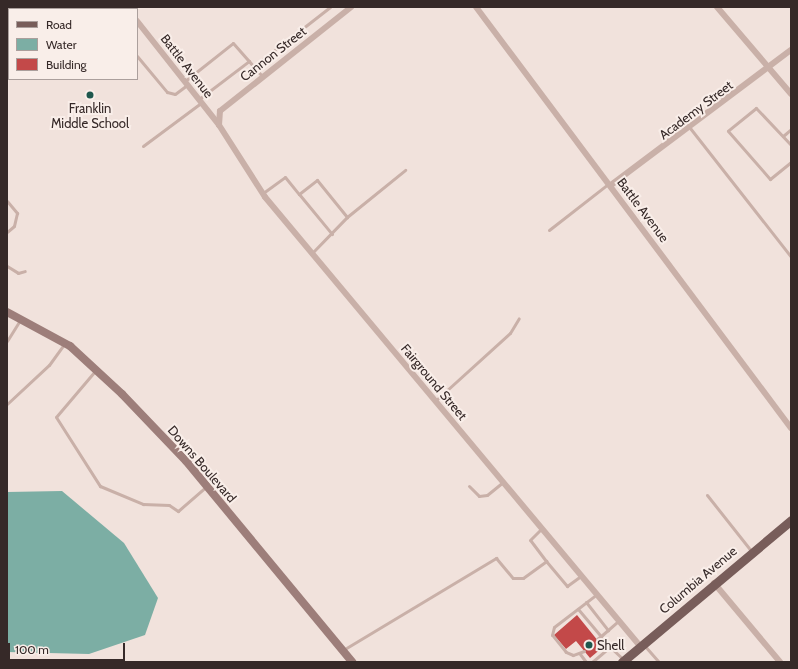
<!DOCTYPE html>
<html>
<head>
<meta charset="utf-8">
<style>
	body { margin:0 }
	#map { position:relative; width:798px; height:669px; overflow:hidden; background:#f1e2dc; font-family:Cabin,sans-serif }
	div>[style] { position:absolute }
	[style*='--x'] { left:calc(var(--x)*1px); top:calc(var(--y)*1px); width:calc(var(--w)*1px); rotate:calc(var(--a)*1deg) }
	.water>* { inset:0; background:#7caea4 }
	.building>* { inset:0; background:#c34949 }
	.lane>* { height:3px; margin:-1.5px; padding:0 1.5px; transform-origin:1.5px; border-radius:1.5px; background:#c9b0a8 }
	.street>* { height:6px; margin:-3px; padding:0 3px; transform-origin:3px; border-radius:3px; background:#c9b0a8 }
	.secondary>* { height:8px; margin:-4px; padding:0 4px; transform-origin:4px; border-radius:4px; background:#9d7e7a }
	.primary>* { height:9px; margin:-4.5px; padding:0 4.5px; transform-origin:4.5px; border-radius:4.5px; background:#785d5a }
	.dots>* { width:11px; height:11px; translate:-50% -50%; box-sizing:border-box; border:2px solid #f9eee9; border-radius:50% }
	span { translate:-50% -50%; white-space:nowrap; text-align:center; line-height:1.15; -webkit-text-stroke:4px #f9eee9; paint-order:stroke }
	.street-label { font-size:13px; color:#362928 }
	.poi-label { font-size:13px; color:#362928 }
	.left { translate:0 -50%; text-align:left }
	.frame { position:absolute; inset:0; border:8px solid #362928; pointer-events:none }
	.legend { position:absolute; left:8px; top:8px; width:130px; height:72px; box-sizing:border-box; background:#f9eee9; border:1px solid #ab9f9c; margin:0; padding:5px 7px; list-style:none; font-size:12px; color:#362928 }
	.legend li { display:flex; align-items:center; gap:8px; height:20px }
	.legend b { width:20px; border:1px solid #ab9f9c }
	.scale { position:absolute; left:8px; top:643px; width:117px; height:18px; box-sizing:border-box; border:2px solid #362928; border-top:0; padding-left:5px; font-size:12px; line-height:14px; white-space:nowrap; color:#362928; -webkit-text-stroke:3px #f9eee9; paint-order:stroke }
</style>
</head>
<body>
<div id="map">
	<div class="water">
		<i style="clip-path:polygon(62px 491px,124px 543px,158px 598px,145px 635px,89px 654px,7px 652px,7px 492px)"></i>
	</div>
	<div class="building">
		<i style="clip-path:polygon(577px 615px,603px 647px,590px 658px,576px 641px,566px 649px,554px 635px)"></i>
	</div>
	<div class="lane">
		<i style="--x:100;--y:7;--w:2;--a:63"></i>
		<i style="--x:137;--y:56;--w:47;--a:50.2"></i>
		<i style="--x:167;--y:92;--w:8;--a:14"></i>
		<i style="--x:175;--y:94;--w:15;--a:-37"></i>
		<i style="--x:253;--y:67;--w:98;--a:-37.9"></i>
		<i style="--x:185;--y:81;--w:61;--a:-38.4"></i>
		<i style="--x:233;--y:43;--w:44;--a:48.7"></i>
		<i style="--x:199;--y:99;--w:63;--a:-37.2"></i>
		<i style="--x:690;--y:128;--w:164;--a:51.9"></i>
		<i style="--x:783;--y:136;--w:11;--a:-41"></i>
		<i style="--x:791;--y:145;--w:51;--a:-133.4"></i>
		<i style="--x:756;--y:108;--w:36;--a:141"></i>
		<i style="--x:728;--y:131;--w:64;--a:48.8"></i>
		<i style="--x:770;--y:179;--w:27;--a:-39"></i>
		<i style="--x:143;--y:146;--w:72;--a:-36.6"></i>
		<i style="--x:263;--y:193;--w:27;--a:-36"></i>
		<i style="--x:285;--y:177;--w:22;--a:51"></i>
		<i style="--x:299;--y:194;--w:23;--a:-38"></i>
		<i style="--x:317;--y:180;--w:48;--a:51"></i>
		<i style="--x:299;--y:194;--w:52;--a:50.5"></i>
		<i style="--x:7;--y:201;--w:16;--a:50"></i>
		<i style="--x:17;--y:213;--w:13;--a:103"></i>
		<i style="--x:14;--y:226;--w:9;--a:139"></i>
		<i style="--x:549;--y:230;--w:75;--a:-37.9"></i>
		<i style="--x:312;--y:253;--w:50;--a:-45.8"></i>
		<i style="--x:347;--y:217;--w:75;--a:-39"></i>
		<i style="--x:7;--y:266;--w:13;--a:32"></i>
		<i style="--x:18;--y:273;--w:7;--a:-16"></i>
		<i style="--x:7;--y:341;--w:25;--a:-58"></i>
		<i style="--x:95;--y:371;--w:60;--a:130.3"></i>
		<i style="--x:56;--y:417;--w:82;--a:57.5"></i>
		<i style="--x:100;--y:486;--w:47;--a:22.7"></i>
		<i style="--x:143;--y:504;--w:26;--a:2"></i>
		<i style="--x:169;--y:505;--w:11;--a:34"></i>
		<i style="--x:178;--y:511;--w:38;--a:-41"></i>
		<i style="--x:435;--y:401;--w:101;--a:-42.2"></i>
		<i style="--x:510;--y:333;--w:17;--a:-59"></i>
		<i style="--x:7;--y:404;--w:57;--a:-42.9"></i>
		<i style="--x:49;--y:365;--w:26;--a:-54"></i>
		<i style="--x:469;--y:486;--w:14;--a:45"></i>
		<i style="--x:479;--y:496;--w:8;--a:-7"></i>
		<i style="--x:487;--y:495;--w:21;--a:-39"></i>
		<i style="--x:707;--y:495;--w:73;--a:51.7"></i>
		<i style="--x:546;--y:561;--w:33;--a:50"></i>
		<i style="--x:567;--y:586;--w:17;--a:-36"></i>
		<i style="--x:586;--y:602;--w:36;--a:52"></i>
		<i style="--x:578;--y:609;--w:35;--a:50"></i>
		<i style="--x:601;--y:636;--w:5;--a:143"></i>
		<i style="--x:644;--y:645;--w:23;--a:49"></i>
		<i style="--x:610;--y:647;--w:14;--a:-129"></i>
		<i style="--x:601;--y:636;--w:23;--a:-41"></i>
		<i style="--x:343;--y:650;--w:179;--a:-31"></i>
		<i style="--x:496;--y:558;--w:26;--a:50"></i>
		<i style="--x:513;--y:578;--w:10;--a:0"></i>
		<i style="--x:523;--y:578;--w:29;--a:-36"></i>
		<i style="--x:546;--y:561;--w:26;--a:-127"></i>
		<i style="--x:530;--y:540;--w:17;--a:-45"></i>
		<i style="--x:584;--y:651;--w:12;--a:160"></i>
		<i style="--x:573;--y:655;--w:8;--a:-157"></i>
		<i style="--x:566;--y:652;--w:22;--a:-129"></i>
		<i style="--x:552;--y:635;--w:8;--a:-76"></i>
		<i style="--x:554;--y:627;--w:54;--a:-37.5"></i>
		<i style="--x:580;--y:654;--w:10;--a:53"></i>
		<i style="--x:592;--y:662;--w:23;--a:-40"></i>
		<i style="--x:610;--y:647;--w:18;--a:43"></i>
	</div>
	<div class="street">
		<i style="--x:126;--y:7;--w:2;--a:63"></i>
		<i style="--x:476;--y:7;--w:526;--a:53.2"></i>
		<i style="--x:717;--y:7;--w:114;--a:49.6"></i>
		<i style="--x:137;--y:21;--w:132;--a:51.7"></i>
		<i style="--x:219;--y:125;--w:85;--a:57.4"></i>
		<i style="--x:265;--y:197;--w:585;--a:50.13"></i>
		<i style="--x:219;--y:125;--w:14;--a:-86"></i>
		<i style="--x:220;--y:111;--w:167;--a:-38.4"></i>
		<i style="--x:611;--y:185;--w:225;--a:-36.9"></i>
		<i style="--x:714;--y:583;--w:103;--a:50.1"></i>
	</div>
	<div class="secondary">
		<i style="--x:7;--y:312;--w:72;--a:28.4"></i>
		<i style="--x:70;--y:346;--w:71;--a:42.7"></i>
		<i style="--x:122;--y:394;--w:93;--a:46.3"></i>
		<i style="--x:186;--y:461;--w:261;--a:50.4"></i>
	</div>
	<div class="primary">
		<i style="--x:622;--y:662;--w:221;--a:-40"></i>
	</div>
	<div class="dots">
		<i style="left:90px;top:95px;background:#1f574d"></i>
		<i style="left:589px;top:645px;background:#1f574d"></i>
	</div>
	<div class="street-label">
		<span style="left:273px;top:54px;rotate:-38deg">Cannon Street</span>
		<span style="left:187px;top:66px;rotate:52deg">Battle Avenue</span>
		<span style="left:696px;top:110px;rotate:-37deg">Academy Street</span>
		<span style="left:643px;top:210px;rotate:53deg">Battle Avenue</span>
		<span style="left:434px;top:382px;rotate:50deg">Fairground Street</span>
		<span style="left:202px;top:464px;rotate:49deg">Downs Boulevard</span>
		<span style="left:698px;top:580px;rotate:-40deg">Columbia Avenue</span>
	</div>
	<div class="poi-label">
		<span style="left:90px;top:116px">Franklin<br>Middle School</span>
		<span class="left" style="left:597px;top:645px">Shell</span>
	</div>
	<div class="frame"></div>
	<ul class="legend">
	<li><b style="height:5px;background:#785d5a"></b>Road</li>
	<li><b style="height:11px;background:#7caea4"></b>Water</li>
	<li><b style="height:11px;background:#c34949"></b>Building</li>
	</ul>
	<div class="scale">100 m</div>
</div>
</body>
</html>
